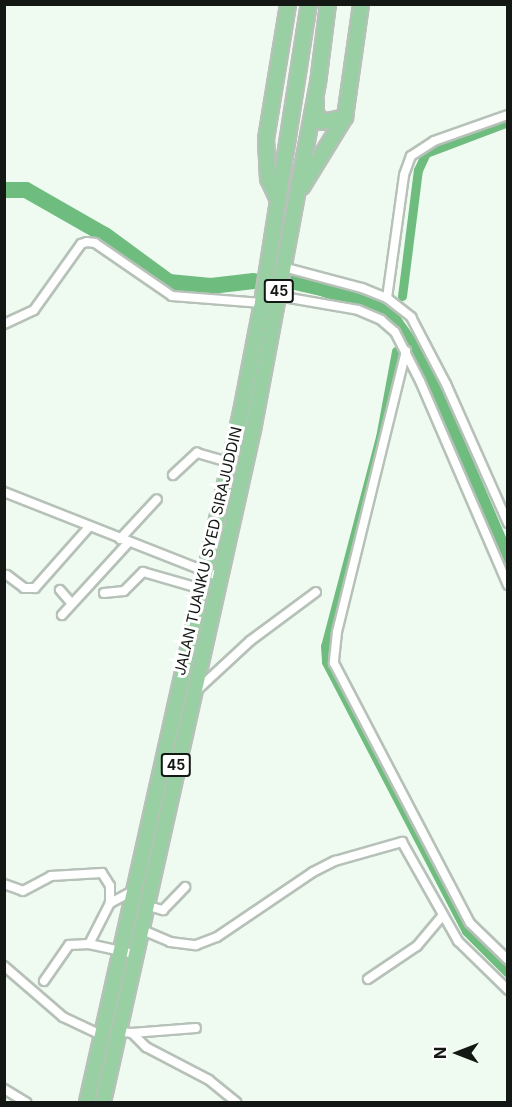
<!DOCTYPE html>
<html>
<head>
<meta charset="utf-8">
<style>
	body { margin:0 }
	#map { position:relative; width:512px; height:1107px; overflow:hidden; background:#effbf1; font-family:Inter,sans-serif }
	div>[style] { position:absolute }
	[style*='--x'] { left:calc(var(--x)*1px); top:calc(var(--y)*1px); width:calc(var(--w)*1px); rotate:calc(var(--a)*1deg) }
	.canal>* { height:9px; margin:-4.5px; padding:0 4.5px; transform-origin:4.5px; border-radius:4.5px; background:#6fbc7f }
	.river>* { height:16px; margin:-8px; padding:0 8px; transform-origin:8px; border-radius:8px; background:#6fbc7f }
	.roads { filter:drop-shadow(2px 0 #b6c1b8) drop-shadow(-2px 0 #b6c1b8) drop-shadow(0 2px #b6c1b8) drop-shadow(0 -2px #b6c1b8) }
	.minor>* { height:8px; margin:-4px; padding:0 4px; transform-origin:4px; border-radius:4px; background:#fff }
	.trunk>* { height:14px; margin:-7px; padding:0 7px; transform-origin:7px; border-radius:7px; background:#98cfa3 }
	span { translate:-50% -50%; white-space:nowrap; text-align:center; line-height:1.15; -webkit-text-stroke:6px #fff; paint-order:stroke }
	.shield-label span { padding:2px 4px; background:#fff; border:2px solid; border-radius:4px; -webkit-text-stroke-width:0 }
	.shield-label { font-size:14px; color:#131814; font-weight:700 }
	.street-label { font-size:15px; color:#131814 }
	.frame { position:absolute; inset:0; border:6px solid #131814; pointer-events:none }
	.north { position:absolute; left:428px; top:1023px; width:60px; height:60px; -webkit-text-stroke:4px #fff; paint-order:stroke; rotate:270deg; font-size:16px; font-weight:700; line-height:24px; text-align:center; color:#131814 }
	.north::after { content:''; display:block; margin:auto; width:21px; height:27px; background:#131814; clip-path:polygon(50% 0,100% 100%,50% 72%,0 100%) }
</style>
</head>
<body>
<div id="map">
	<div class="canal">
		<i style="--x:402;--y:296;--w:127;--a:-82.8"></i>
		<i style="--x:418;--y:170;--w:19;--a:-65"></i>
		<i style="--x:426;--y:153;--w:88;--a:-20.7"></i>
		<i style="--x:396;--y:351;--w:87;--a:100.5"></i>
		<i style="--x:380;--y:437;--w:216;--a:104.7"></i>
		<i style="--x:325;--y:646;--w:16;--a:86"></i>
		<i style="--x:326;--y:662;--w:303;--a:62.5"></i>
		<i style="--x:466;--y:931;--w:59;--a:45"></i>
	</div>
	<div class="river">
		<i style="--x:4;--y:190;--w:22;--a:0"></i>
		<i style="--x:26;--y:190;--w:91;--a:29.7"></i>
		<i style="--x:105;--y:235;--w:79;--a:36.3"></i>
		<i style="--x:169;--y:282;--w:42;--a:5.4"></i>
		<i style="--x:211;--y:286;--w:43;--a:-6.6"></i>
		<i style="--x:295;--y:282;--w:28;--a:13"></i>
		<i style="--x:322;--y:288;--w:71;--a:20.7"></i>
		<i style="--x:388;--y:313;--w:57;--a:54.9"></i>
		<i style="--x:421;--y:360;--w:220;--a:66.7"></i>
	</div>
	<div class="roads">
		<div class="minor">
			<i style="--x:283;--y:267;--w:82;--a:14.9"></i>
			<i style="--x:362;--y:288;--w:27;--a:22"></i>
			<i style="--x:387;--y:298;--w:31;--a:38"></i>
			<i style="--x:411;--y:317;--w:76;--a:62.4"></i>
			<i style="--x:446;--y:384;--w:152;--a:66"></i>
			<i style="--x:278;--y:296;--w:81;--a:9.9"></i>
			<i style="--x:358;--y:310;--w:25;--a:23"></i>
			<i style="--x:381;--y:320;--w:18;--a:41"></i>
			<i style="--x:395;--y:332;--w:55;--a:63"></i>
			<i style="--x:420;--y:381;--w:222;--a:66.7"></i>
			<i style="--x:387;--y:298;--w:124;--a:-82.1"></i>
			<i style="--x:404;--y:175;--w:20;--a:-70"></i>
			<i style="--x:411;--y:156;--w:27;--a:-33"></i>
			<i style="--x:434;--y:141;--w:78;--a:-19.4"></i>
			<i style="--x:4;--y:324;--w:33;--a:-25"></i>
			<i style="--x:34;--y:310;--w:81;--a:-54.5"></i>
			<i style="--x:81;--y:244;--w:6;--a:-18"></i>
			<i style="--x:87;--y:242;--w:8;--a:7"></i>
			<i style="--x:95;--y:243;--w:93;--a:34.5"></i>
			<i style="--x:172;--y:296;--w:90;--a:4.4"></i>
			<i style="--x:406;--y:351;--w:289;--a:103.8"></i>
			<i style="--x:337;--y:632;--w:31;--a:96"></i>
			<i style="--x:334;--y:663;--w:293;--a:62.4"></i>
			<i style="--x:470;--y:923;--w:53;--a:44.2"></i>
			<i style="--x:173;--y:475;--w:33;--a:-43"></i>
			<i style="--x:197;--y:453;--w:33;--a:16"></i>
			<i style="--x:4;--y:492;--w:229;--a:21.5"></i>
			<i style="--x:120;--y:539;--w:54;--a:-47.2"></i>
			<i style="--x:7;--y:575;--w:21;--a:37"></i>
			<i style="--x:24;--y:588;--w:11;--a:0"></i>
			<i style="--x:35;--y:588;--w:80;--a:-48.5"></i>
			<i style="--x:60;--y:590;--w:18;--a:49"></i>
			<i style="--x:104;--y:593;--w:20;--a:-6"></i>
			<i style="--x:124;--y:591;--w:27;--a:-45"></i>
			<i style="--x:143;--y:572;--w:61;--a:16.1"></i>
			<i style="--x:62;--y:615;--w:99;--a:-47.5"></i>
			<i style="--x:195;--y:692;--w:75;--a:-42.8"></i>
			<i style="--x:250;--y:641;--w:82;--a:-36.6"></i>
			<i style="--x:4;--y:884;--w:20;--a:20"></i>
			<i style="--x:23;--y:891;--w:32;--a:-28"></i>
			<i style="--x:51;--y:876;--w:51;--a:-3.4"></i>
			<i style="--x:102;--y:873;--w:15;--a:58"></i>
			<i style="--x:110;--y:886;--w:17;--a:90"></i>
			<i style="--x:131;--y:892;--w:24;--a:152"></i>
			<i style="--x:110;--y:903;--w:46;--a:117.1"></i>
			<i style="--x:89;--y:944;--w:46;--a:12.5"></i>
			<i style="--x:145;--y:905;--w:19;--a:16"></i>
			<i style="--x:163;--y:910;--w:32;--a:-46"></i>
			<i style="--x:140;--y:929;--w:33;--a:23"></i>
			<i style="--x:170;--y:942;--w:26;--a:7"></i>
			<i style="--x:196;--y:945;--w:22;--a:-21"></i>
			<i style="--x:217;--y:937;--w:116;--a:-34.1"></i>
			<i style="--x:313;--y:872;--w:25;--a:-27"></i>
			<i style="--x:335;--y:861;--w:70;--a:-15.8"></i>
			<i style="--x:402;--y:842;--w:114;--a:60.5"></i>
			<i style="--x:458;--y:941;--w:70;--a:44.4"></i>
			<i style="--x:4;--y:966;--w:78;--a:40.8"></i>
			<i style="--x:63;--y:1017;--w:42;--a:25.3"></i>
			<i style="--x:368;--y:979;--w:59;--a:-34"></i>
			<i style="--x:417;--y:946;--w:40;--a:-50"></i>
			<i style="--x:44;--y:981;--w:44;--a:-55.2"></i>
			<i style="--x:69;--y:945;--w:20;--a:-3"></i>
			<i style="--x:117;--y:1031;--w:15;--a:8"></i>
			<i style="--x:132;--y:1033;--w:20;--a:45"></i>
			<i style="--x:146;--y:1047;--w:71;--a:27.6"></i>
			<i style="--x:209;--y:1080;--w:35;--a:39"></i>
			<i style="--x:132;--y:1033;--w:64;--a:-4.5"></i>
			<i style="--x:4;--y:1089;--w:26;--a:31"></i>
		</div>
		<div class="trunk">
			<i style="--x:316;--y:103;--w:9;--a:96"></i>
			<i style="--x:315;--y:112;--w:12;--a:55"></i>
			<i style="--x:322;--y:122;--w:24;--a:-12"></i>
			<i style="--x:302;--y:187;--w:82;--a:-58.4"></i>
			<i style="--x:345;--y:117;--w:114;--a:-81.9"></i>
			<i style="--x:278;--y:200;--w:23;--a:-115"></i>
			<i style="--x:268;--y:179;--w:40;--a:-92.9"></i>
			<i style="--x:266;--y:139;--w:137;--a:-80.7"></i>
			<i style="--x:87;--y:1102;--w:707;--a:-77.42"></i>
			<i style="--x:241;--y:412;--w:111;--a:-79.1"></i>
			<i style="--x:262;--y:303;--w:303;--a:-81.1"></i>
			<i style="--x:103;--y:1102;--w:689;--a:-77.42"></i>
			<i style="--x:253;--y:430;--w:353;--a:-79.4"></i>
			<i style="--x:318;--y:83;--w:80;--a:-82.8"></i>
		</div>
	</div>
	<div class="shield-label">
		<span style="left:279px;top:291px">45</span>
		<span style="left:176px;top:765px">45</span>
	</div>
	<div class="street-label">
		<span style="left:208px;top:551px;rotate:-77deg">JALAN TUANKU SYED SIRAJUDDIN</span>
	</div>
	<div class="frame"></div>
	<div class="north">N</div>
</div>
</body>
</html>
